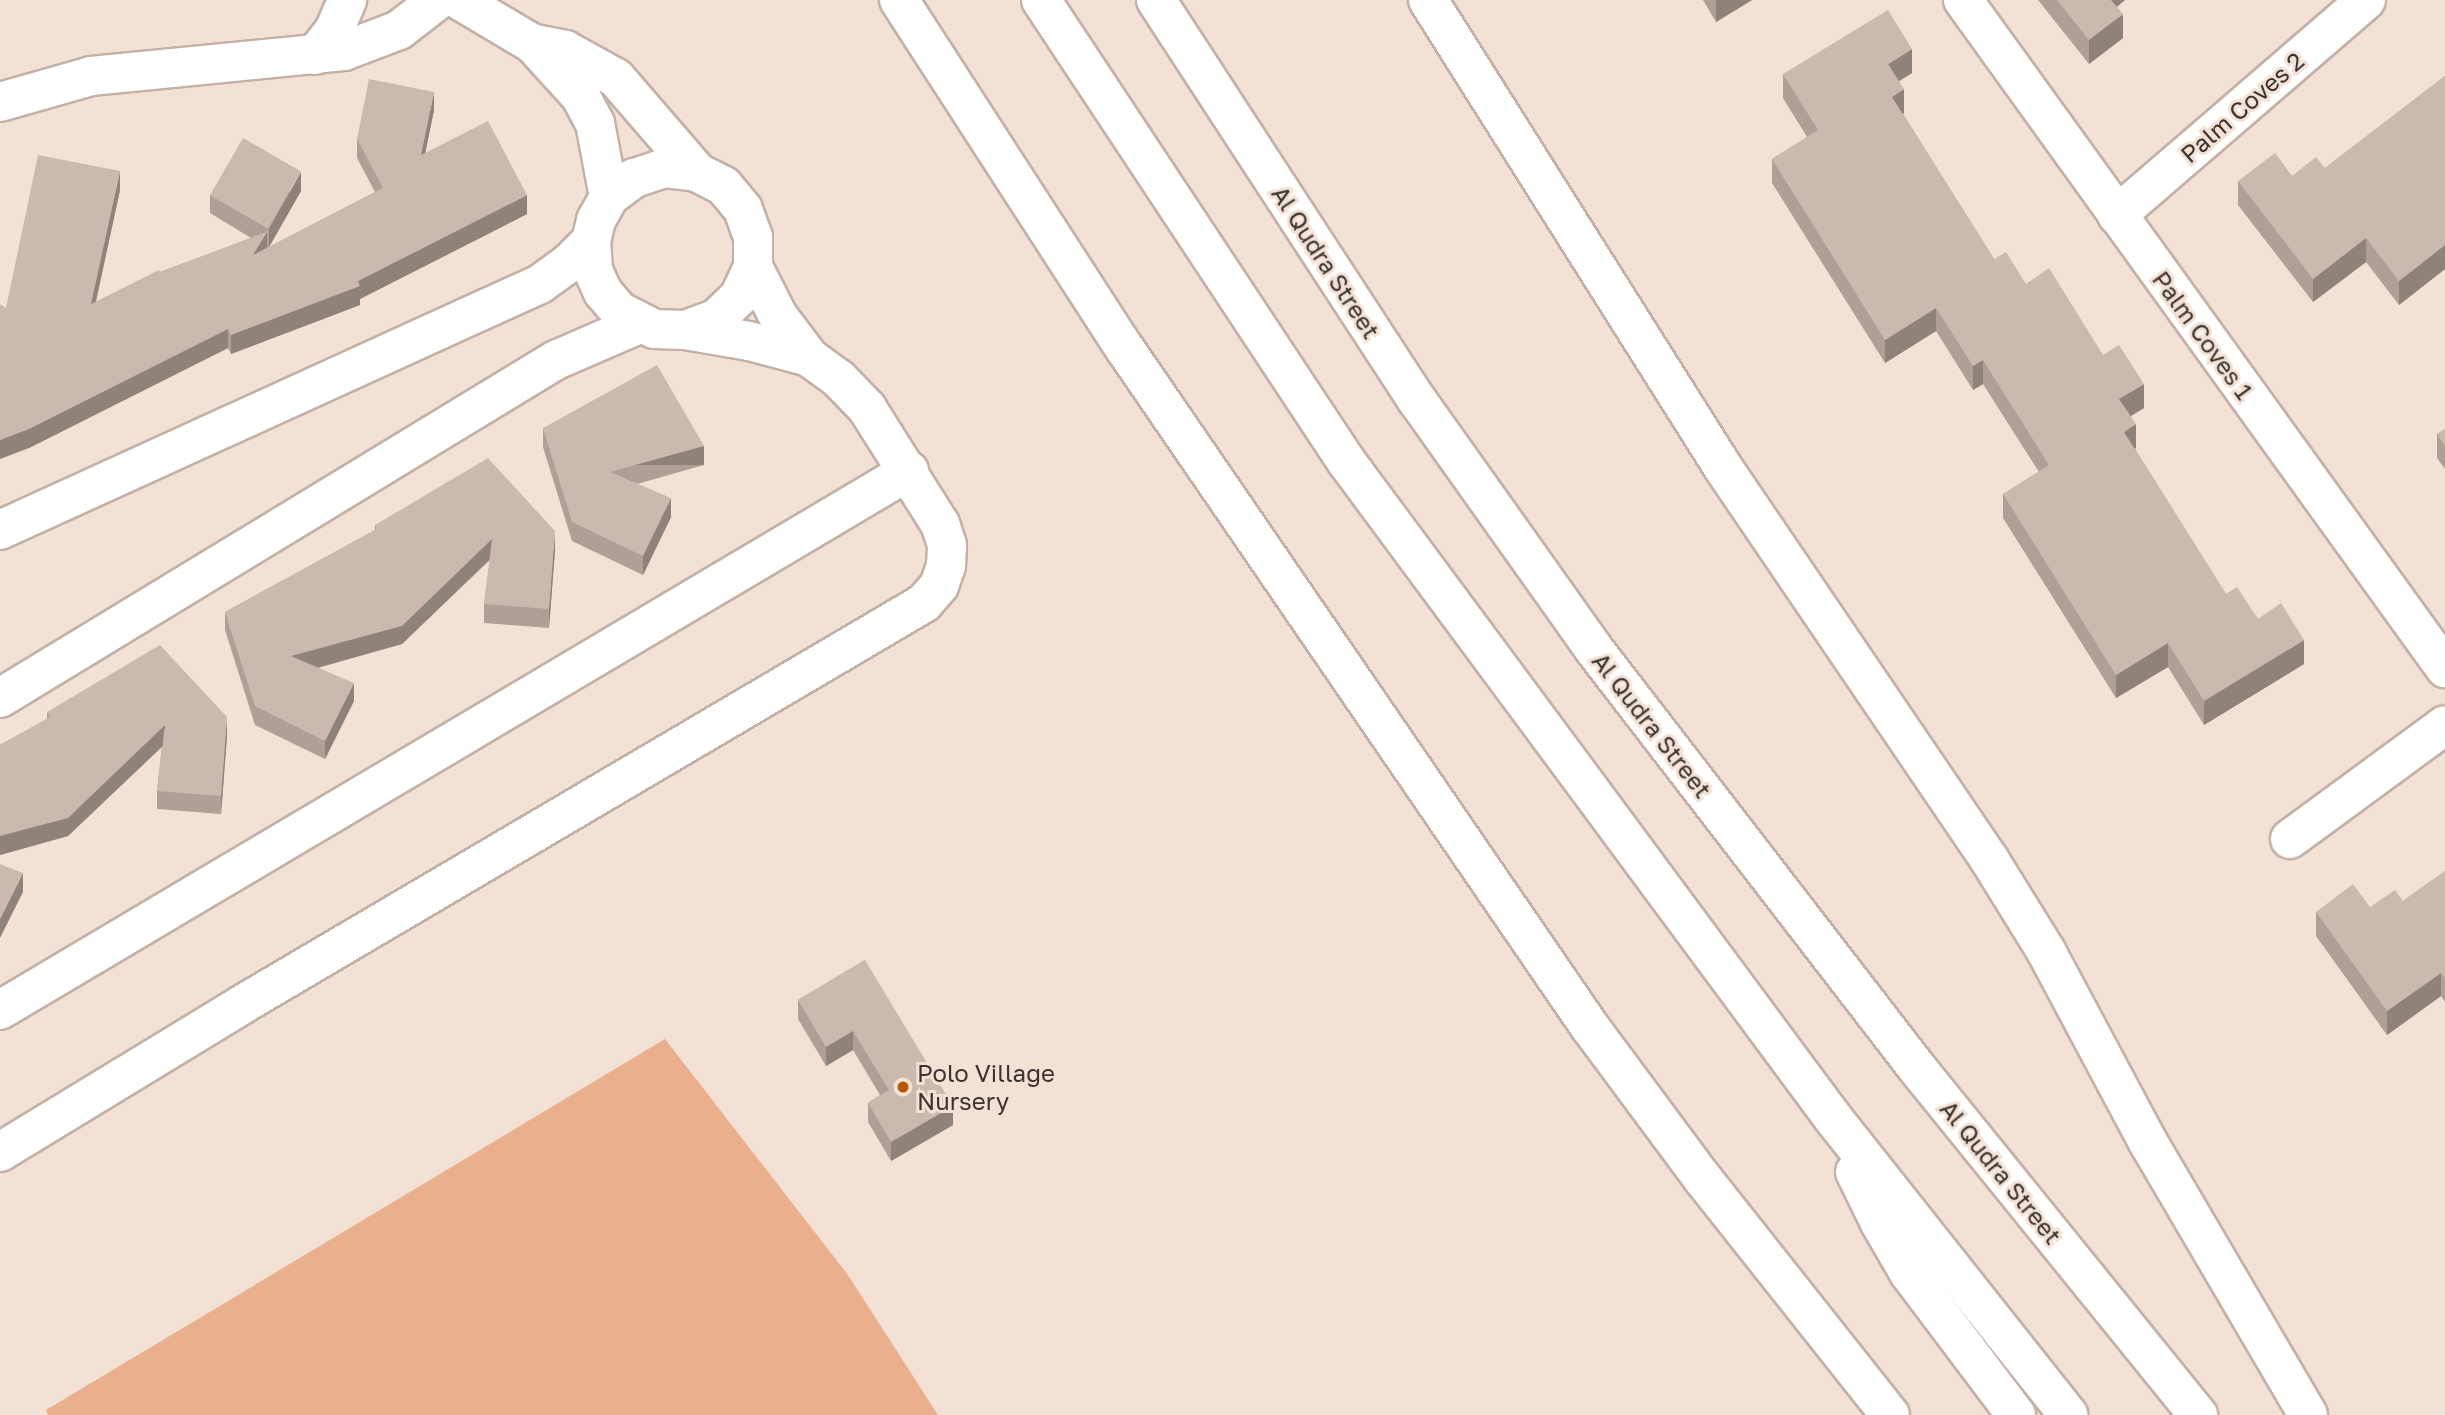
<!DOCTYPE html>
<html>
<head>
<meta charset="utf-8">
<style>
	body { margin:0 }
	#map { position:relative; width:2445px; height:1415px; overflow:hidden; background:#f4e1d6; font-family:"Golos Text",sans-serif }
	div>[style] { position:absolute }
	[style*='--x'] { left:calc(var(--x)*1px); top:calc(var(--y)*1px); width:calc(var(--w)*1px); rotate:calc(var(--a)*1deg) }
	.green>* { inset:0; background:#eaaf8d }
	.roads { filter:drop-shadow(2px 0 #c3b1a7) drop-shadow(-2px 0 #c3b1a7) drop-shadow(0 2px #c3b1a7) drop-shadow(0 -2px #c3b1a7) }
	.minor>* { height:38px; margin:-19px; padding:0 19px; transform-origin:19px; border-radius:19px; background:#fff }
	.major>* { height:38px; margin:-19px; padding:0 19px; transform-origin:19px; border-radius:19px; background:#fff }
	.wall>* { inset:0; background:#af9f96 }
	.shaded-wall>* { inset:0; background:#8e827a; transform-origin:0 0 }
	.building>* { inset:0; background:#cbb9af; transform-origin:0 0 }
	.dots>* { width:19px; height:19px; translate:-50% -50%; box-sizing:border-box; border:4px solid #f4e1d6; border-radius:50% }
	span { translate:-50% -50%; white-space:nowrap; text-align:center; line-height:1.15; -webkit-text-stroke:6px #f4e1d6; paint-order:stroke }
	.street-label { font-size:24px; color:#3a332f }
	.poi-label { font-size:24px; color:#3a332f }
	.left { translate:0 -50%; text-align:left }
</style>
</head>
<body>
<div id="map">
	<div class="green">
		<i style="clip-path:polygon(665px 1039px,848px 1275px,938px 1415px,48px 1415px,46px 1410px)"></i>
	</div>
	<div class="roads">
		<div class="minor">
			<i style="--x:459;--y:0;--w:86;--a:30.7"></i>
			<i style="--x:533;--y:44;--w:72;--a:47.8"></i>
			<i style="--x:581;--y:97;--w:30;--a:62"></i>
			<i style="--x:595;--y:123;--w:75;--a:79.3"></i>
			<i style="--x:1963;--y:0;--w:824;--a:54.19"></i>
			<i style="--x:535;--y:44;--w:31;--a:11"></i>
			<i style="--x:565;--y:50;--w:58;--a:28.8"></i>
			<i style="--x:616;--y:78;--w:124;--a:49.2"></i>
			<i style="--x:315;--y:55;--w:31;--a:-52"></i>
			<i style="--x:334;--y:31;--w:34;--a:-67"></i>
			<i style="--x:0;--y:102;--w:95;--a:-15.9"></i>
			<i style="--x:91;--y:76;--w:254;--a:-5.6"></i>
			<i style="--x:344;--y:51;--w:59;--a:-20.9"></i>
			<i style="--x:399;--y:30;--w:49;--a:-37.6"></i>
			<i style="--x:2117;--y:215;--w:329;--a:-40.8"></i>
			<i style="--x:685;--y:330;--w:65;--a:9.8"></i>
			<i style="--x:749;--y:341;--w:62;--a:14.9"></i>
			<i style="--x:0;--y:530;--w:593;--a:-24.49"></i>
			<i style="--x:540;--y:284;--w:34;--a:-36"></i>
			<i style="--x:568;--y:264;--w:33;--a:-45"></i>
			<i style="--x:0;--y:698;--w:651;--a:-31.3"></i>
			<i style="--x:556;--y:360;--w:90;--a:-23.4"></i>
			<i style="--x:2290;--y:839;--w:192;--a:-36.3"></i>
			<i style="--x:0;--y:1010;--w:1057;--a:-30.67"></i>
			<i style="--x:0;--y:1152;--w:285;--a:-31.3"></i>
			<i style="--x:243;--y:1004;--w:790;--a:-30.49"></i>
			<i style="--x:924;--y:603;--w:23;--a:-49"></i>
			<i style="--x:939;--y:586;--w:21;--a:-71"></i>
			<i style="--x:946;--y:566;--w:21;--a:-87"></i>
			<i style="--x:947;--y:545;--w:22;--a:-108"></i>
			<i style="--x:940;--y:524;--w:137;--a:-122.2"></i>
			<i style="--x:867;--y:408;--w:40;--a:-134"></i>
			<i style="--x:839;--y:379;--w:37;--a:-144"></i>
			<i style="--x:809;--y:357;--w:51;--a:-127.1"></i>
			<i style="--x:778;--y:316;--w:55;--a:-117"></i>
			<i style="--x:753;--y:267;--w:30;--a:-90"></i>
			<i style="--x:753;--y:237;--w:30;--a:-110"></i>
			<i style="--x:743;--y:209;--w:30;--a:-130"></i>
			<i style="--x:724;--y:186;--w:30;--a:-153"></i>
			<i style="--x:697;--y:172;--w:32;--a:-173"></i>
			<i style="--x:665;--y:168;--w:33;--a:162"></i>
			<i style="--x:634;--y:178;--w:31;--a:143"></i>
			<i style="--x:609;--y:197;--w:26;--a:119"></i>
			<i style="--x:596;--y:220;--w:22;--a:103"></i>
			<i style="--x:591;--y:241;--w:29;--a:86"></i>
			<i style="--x:593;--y:270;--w:24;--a:66"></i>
			<i style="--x:603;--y:292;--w:25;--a:50"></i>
			<i style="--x:619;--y:311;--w:39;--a:27"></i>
			<i style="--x:654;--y:329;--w:31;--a:2"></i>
			<i style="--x:685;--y:330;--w:33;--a:-20"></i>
			<i style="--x:716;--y:319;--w:32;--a:-44"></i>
			<i style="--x:739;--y:297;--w:33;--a:-65"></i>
		</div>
		<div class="major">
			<i style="--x:899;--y:0;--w:416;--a:57.1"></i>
			<i style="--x:1125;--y:349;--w:822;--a:55.56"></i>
			<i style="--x:1590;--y:1027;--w:189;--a:53.4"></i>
			<i style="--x:1703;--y:1179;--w:301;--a:51.6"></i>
			<i style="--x:1041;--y:0;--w:553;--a:56.51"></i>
			<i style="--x:1346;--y:461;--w:818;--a:53.45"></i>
			<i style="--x:1833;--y:1118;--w:379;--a:51.6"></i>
			<i style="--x:1156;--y:0;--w:478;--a:56.9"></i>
			<i style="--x:1417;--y:400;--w:304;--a:54.6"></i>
			<i style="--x:1593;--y:648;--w:530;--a:52.35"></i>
			<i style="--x:1917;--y:1068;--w:447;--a:51"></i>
			<i style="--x:1428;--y:0;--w:555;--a:57.74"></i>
			<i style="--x:1724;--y:469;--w:472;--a:55.8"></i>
			<i style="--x:1989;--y:859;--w:108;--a:58.2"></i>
			<i style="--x:2046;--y:951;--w:217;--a:61.9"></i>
			<i style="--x:2148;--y:1142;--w:316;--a:59.6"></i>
			<i style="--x:1855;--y:1172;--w:57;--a:63.9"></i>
			<i style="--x:1880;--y:1223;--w:58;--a:59.9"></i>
			<i style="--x:1909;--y:1273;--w:178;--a:53"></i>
		</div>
	</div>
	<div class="wall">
		<i style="clip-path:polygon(1703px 0,1752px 0,1716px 22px)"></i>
		<i style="clip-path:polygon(2038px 0,2125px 0,2117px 7px,2123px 38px,2089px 64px)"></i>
		<i style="clip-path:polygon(1912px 73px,1899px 81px,1904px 113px,1903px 114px,1994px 259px,2026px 284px,2103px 355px,2144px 408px,2131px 416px,2136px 448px,2135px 449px,2226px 594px,2258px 619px,2304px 664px,2204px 725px,2168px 667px,2116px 698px,2003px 518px,2003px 494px,2039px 472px,1983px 384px,1973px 390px,1936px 331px,1885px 363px,1772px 183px,1772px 159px,1807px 137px,1783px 98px,1783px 74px)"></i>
		<i style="clip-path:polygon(2445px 76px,2445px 269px,2399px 305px,2366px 262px,2313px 302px,2238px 205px,2238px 181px,2292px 176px,2325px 168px)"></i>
		<i style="clip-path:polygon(434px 110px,425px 153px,527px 214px,360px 299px,360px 305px,231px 354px,228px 348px,29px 448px,6px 308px,120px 190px,96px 302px,160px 272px,251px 238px,210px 213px,210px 195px,301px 191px,269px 247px,375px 192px,357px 158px,357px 139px)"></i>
		<i style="clip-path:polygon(543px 428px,704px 465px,637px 484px,671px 517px,643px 575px,572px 541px,543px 447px)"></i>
		<i style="clip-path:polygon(2445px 429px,2445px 469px,2437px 458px,2437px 434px)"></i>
		<i style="clip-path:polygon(375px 525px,555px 550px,549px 628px,484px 623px,484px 604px,490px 560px,402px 644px,318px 668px,354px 701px,325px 759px,255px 725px,225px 630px,225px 612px,375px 530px)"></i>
		<i style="clip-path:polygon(47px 712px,227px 736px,221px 814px,157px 809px,157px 791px,162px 746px,68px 836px,0 855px,0 745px,47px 719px)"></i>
		<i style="clip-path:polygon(2445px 871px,2445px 1002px,2441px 996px,2387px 1035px,2316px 936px,2316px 912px,2370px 907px,2403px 901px)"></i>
		<i style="clip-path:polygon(865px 960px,953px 1125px,891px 1161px,868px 1122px,868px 1103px,880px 1095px,853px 1050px,826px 1066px,798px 1019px,798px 1000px)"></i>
	</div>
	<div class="shaded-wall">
		<i style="clip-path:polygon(1716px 0,1752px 0,1716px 22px)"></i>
		<i style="clip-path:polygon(2105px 0,2125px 0,2105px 16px)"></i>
		<i style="clip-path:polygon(2123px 14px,2123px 38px,2089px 64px,2089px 40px)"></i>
		<i style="clip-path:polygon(1912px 49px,1912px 73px,1888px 88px,1888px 64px)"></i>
		<i style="clip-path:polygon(1904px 89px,1904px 113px,1892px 121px,1892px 97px)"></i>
		<i style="clip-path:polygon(434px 92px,434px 110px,421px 174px,421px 155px)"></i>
		<i style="clip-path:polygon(120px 171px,120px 190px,91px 323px,91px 304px)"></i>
		<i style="clip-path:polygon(301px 172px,301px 191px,269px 247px,269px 229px)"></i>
		<i style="clip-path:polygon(527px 195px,527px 214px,360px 299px,360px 305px,231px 354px,231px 335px,358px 281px)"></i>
		<i style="clip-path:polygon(267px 232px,267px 250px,253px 255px)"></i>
		<i style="clip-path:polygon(2366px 238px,2366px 262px,2313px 302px,2313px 279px)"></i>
		<i style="clip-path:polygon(2445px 245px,2445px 269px,2399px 305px,2399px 281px)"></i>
		<i style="clip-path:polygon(1936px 308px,1936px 331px,1885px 363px,1885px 340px)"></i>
		<i style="clip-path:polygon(228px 329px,228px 348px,29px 448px,0 459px,0 440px)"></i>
		<i style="clip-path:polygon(1983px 360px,1983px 384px,1973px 390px,1973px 366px)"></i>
		<i style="clip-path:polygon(2144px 384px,2144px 408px,2119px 423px,2119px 399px)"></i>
		<i style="clip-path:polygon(2136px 424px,2136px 448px,2124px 455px,2124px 432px)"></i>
		<i style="left:704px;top:446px;width:19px;height:98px;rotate:90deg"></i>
		<i style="clip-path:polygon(671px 498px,671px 517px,643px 575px,643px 556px)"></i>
		<i style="clip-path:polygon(555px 531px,555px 550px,549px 628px,549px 609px)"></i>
		<i style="clip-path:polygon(492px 539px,492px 557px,402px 644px,291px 675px,291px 656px)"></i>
		<i style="clip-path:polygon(2304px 640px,2304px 664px,2204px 725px,2204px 701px)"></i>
		<i style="clip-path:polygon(2168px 643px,2168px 667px,2116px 698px,2116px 675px)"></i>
		<i style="clip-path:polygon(354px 683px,354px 701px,325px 759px,325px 741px)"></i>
		<i style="clip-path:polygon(227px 717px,227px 736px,221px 814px,221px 796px)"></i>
		<i style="clip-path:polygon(165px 725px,165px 744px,68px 836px,0 855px,0 836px)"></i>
		<i style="clip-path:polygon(23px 873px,23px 892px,0 938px,0 919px)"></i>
		<i style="clip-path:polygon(2441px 973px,2441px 996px,2387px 1035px,2387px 1011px)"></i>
		<i style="clip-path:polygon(853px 1031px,853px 1050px,826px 1066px,826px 1047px)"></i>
		<i style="clip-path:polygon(953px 1106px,953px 1125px,891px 1161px,891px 1142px)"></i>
	</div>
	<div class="building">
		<i style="clip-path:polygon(2057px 0,2111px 0,2123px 14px,2089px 40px)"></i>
		<i style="clip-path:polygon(1888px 10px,1912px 49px,1888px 64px,1904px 89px,1892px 97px,1994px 259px,2006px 252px,2026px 284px,2049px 268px,2103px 355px,2119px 345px,2144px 384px,2119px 399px,2136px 424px,2124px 432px,2226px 594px,2237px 587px,2258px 619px,2281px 603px,2304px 640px,2204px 701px,2168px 643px,2116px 675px,2003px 494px,2049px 465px,1983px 360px,1973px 366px,1936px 308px,1885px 340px,1772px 159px,1818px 130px,1783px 74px)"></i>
		<i style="clip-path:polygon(2445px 76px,2445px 245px,2399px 281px,2366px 238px,2313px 279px,2238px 181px,2275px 153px,2292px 176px,2316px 157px,2325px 168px)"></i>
		<i style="clip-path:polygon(369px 79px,434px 92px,421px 155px,488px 121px,527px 195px,358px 281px,360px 286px,231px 335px,228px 329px,29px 429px,0 440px,0 304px,6px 308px,38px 155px,120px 171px,91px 304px,159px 270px,160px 272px,267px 232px,253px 255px,383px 188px,357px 139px)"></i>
		<i style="left:243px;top:138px;width:67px;height:66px;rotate:30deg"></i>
		<i style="clip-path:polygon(657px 365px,704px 446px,610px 472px,671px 498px,643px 556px,572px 522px,543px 428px)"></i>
		<i style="clip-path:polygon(2445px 429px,2445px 446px,2437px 434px)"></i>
		<i style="clip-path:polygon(488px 458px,555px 531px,549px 609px,484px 604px,492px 539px,402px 626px,291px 656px,354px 683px,325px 741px,255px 706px,225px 612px,377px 529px,375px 525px)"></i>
		<i style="clip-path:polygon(160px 645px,227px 717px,221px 796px,157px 791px,165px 725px,68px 818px,0 836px,0 745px,50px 717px,47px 712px)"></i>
		<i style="clip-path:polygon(0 864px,23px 873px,0 919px)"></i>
		<i style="clip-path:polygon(2445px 871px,2445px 978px,2441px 973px,2387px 1011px,2316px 912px,2353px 884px,2370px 907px,2395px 890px,2403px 901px)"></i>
		<i style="clip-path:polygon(865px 960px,953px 1106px,891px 1142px,868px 1103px,889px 1090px,853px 1031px,826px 1047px,798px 1000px)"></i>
	</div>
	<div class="dots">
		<i style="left:903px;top:1087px;background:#b55705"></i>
	</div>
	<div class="street-label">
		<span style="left:2242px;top:107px;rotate:-41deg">Palm Coves 2</span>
		<span style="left:1326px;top:262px;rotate:57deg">Al Qudra Street</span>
		<span style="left:2203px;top:335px;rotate:54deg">Palm Coves 1</span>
		<span style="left:1652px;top:725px;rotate:52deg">Al Qudra Street</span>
		<span style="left:2001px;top:1172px;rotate:51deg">Al Qudra Street</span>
	</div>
	<div class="poi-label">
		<span class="left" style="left:917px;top:1087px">Polo Village<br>Nursery</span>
	</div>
</div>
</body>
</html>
